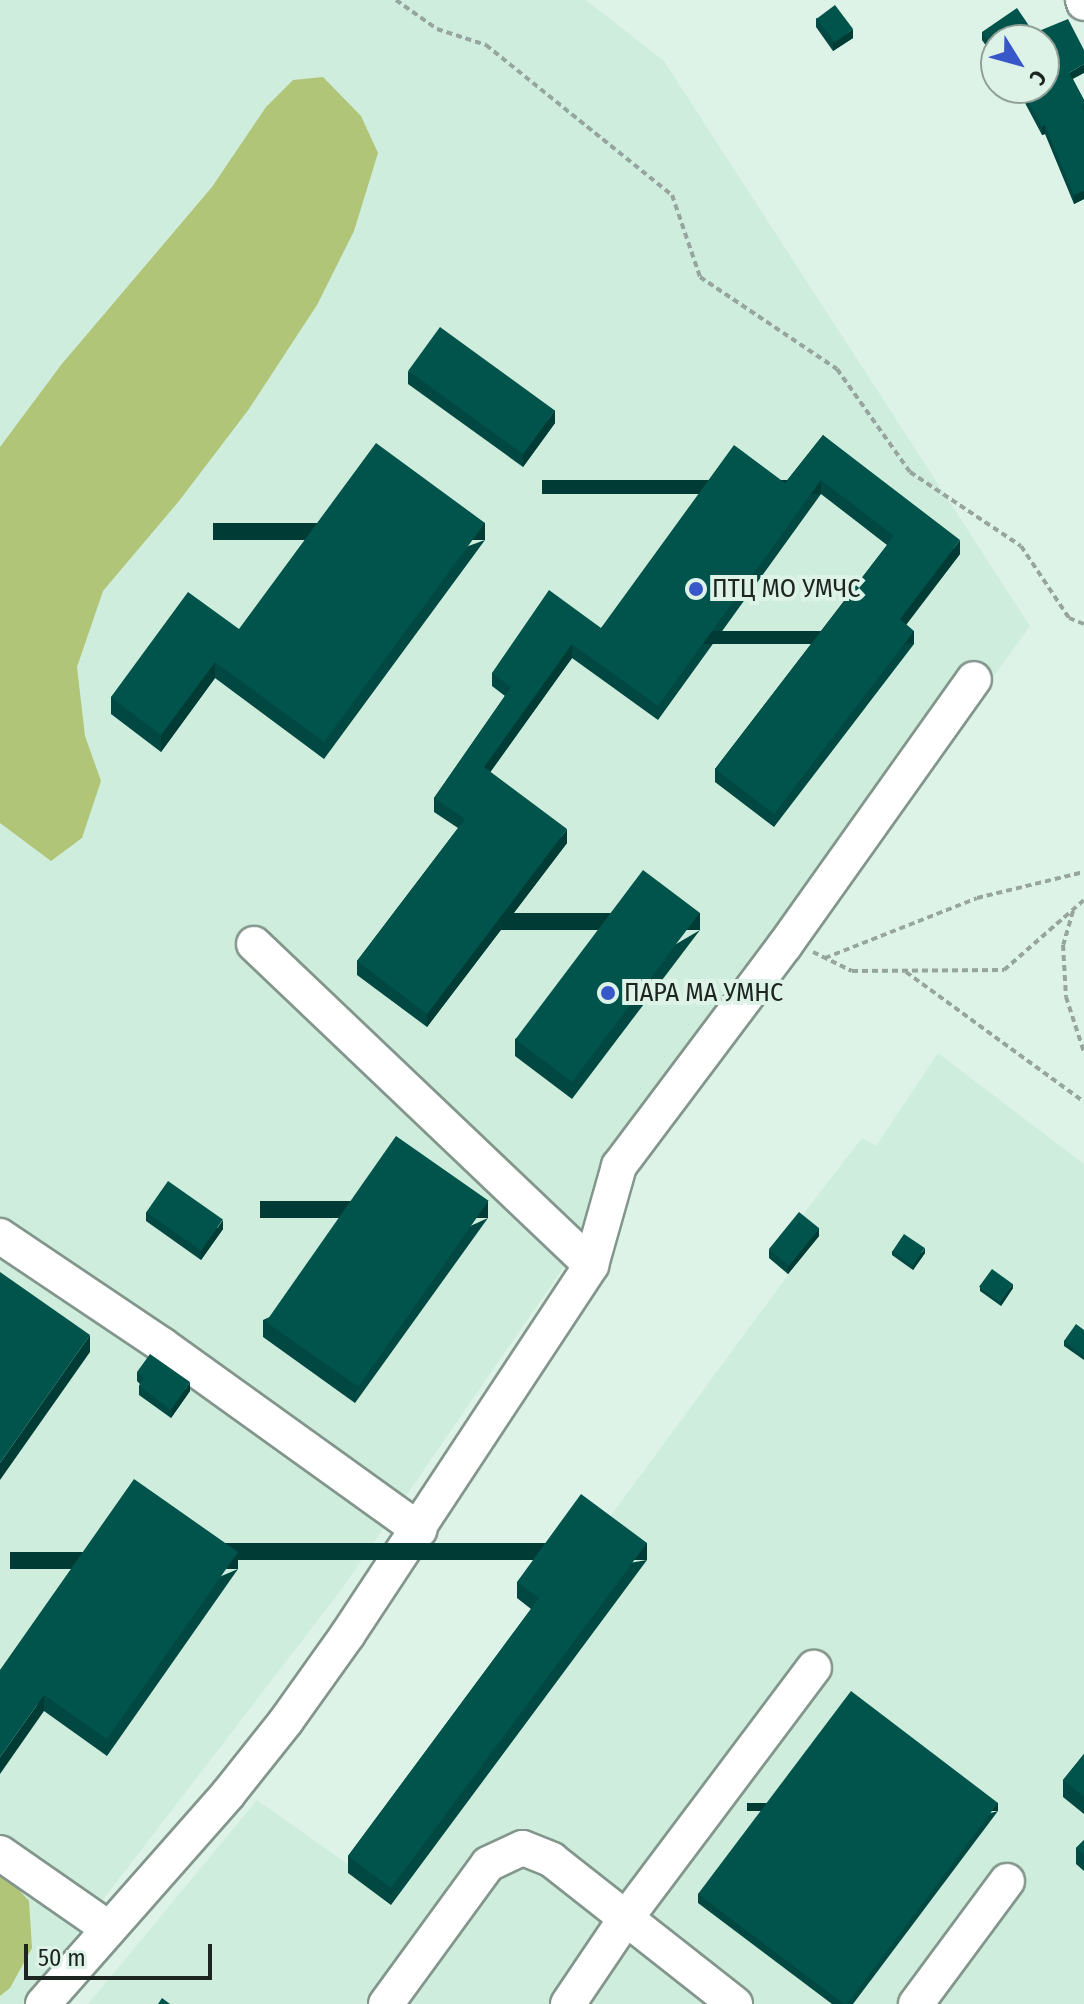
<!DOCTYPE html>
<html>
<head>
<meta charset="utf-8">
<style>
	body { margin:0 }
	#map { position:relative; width:1084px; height:2004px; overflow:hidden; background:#def3e8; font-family:"Fira Sans Condensed",sans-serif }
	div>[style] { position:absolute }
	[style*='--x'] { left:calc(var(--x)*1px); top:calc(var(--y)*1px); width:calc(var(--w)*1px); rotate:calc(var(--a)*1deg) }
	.built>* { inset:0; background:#cfeddd }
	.green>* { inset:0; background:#b0c577 }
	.path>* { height:4px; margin-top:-2px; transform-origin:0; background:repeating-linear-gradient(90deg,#96a69e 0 6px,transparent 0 10px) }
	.roads { filter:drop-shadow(2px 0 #83968c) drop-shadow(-2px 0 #83968c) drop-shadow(0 2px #83968c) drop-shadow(0 -2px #83968c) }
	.minor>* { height:34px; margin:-17px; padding:0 17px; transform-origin:17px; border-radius:17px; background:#fff }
	.wall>* { inset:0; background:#004841 }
	.shaded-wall>* { inset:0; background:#003b35; transform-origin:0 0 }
	.building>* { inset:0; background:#00544c; transform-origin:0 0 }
	.dots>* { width:22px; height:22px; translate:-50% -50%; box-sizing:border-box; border:4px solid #def3e8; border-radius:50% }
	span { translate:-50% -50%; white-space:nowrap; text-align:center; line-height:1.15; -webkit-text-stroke:8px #def3e8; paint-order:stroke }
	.poi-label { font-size:26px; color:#1d2521 }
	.left { translate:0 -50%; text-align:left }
	.north { position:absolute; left:980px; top:24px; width:80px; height:80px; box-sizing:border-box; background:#def3e8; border:2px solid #91a198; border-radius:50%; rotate:127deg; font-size:22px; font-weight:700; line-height:32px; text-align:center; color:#1d2521 }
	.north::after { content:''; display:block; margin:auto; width:28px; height:36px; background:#3857c9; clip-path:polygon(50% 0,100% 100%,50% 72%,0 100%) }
	.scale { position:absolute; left:24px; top:1944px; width:188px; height:36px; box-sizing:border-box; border:4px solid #1d2521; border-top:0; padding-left:10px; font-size:24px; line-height:28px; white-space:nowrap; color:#1d2521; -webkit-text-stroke:6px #def3e8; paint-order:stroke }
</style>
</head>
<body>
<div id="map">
	<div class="built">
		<i style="clip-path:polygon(0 0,586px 0,664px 61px,1030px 626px,793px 955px,626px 1177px,341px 1590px,23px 2004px,0 2004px)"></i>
		<i style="clip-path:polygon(938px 1053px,1084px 1164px,1084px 2004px,88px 2004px,257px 1800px,352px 1867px,788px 1275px,769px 1258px,862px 1138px,876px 1146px)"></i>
	</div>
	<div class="green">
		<i style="clip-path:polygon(323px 77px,361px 116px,378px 153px,354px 231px,317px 305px,249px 409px,179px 501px,103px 591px,77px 667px,85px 736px,101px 781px,82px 838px,51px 861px,0 823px,0 447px,61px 365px,212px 187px,266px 107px,293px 80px)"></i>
		<i style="clip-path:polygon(0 1869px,29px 1901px,32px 1948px,10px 1988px,0 1996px)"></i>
	</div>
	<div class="path">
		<i style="--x:396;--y:0;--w:50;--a:35.3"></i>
		<i style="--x:437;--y:29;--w:52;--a:18.1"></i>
		<i style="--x:486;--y:45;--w:239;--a:38.9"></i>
		<i style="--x:672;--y:195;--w:87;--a:71.1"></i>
		<i style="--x:700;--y:277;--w:165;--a:33.9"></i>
		<i style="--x:837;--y:369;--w:126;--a:54.7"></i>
		<i style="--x:910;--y:472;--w:133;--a:33.7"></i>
		<i style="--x:1021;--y:546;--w:87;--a:56.3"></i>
		<i style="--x:1069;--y:618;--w:16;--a:22"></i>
		<i style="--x:1073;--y:911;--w:35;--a:106"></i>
		<i style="--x:1063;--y:945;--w:52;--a:86.7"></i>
		<i style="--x:1066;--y:997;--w:58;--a:71.9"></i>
		<i style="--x:813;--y:952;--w:43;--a:26"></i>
		<i style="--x:852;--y:971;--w:152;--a:-0.4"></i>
		<i style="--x:1004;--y:970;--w:106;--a:-41.2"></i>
		<i style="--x:825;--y:958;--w:163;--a:-21.5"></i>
		<i style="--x:977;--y:898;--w:110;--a:-13.7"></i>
		<i style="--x:906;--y:972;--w:220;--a:36.1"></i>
	</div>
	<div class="roads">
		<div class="minor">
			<i style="--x:1083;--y:0;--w:3;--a:72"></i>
			<i style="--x:254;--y:944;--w:465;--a:43.6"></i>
			<i style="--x:0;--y:1236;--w:195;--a:33.9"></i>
			<i style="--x:162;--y:1345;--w:317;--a:35.7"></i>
			<i style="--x:0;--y:1853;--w:131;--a:34.8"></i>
			<i style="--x:43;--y:2004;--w:280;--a:-48.6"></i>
			<i style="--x:228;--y:1794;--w:93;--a:-51.5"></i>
			<i style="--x:286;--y:1721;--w:107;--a:-54.5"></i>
			<i style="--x:348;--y:1634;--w:442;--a:-56.6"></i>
			<i style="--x:591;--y:1265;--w:103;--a:-74.2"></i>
			<i style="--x:619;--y:1166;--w:276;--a:-53.1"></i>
			<i style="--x:785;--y:945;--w:326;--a:-54.6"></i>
			<i style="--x:386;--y:2004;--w:173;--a:-53.9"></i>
			<i style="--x:488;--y:1864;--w:38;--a:-25"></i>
			<i style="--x:523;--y:1848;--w:31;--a:22"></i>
			<i style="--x:552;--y:1860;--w:233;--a:38.2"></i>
			<i style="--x:568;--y:2004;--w:104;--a:-56"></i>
			<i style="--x:626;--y:1918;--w:313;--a:-53.1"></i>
			<i style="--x:916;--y:2004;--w:153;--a:-53.5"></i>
		</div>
	</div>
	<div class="wall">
		<i style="clip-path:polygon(816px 18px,853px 38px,833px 51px,816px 27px)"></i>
		<i style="clip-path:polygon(982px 32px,1034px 33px,1073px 79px,1084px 100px,1084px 199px,1074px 204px,1045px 134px,1042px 135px,1017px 88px,1044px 88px,996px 40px,996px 60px,982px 40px)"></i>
		<i style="clip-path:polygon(408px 371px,555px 423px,523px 467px,408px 384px)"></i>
		<i style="clip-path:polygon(823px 435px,960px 554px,906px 624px,914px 644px,774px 827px,715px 782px,715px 769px,887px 545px,821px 494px,658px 720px,572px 658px,490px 772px,567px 843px,427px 1027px,357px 975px,357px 961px,458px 828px,434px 812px,434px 798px,505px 696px,492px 686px,492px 673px,601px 628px,785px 483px)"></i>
		<i style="clip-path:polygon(485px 540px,324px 759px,215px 678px,161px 752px,111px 714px,111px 697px,239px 629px)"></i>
		<i style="clip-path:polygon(700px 930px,572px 1099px,515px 1056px,515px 1039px)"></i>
		<i style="clip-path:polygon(146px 1212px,223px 1229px,201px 1260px,146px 1221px)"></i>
		<i style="clip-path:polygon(488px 1218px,355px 1403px,263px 1337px,263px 1320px)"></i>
		<i style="clip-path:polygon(819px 1236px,788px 1274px,769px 1258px,769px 1250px)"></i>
		<i style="clip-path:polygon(892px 1251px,925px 1253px,913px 1270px,892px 1255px)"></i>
		<i style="clip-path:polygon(980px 1287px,1013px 1288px,1001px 1306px,980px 1291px)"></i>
		<i style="clip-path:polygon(1084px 1330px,1084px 1360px,1064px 1346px,1064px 1341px)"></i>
		<i style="clip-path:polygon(137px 1372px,190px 1391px,171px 1418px,139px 1395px,139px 1386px,140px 1384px,137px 1381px)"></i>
		<i style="clip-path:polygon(647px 1560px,391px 1905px,348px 1873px,348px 1856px,531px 1609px,517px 1598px,517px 1582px)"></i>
		<i style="clip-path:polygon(238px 1569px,107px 1756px,44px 1711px,0 1670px)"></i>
		<i style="clip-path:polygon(1084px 1754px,1084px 1814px,1063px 1797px,1063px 1780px)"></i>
		<i style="clip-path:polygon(998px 1811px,853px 2004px,832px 2004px,698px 1903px,698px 1894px)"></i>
		<i style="clip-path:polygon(1084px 1840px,1084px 1871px,1076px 1864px,1076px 1848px)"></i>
	</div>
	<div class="shaded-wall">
		<i style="clip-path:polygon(853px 29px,853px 38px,833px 51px,833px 43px)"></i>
		<i style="clip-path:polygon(1084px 64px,1084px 73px,1069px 81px,1069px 73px)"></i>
		<i style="clip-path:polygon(1045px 125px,1045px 134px,1042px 135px,1042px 127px)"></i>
		<i style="clip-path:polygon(1084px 191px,1084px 199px,1074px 204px,1074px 195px)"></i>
		<i style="clip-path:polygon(555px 410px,555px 423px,523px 467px,523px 454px)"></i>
		<i style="left:821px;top:480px;width:14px;height:279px;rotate:90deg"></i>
		<i style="left:485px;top:523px;width:17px;height:272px;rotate:90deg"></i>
		<i style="clip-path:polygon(960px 540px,960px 554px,900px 633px,900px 619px)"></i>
		<i style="left:914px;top:631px;width:13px;height:230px;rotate:90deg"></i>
		<i style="clip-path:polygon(572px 644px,572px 658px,484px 781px,484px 767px)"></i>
		<i style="clip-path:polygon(215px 662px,215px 678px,161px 752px,161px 735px)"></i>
		<i style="clip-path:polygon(567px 829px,567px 843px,427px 1027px,427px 1014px)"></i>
		<i style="left:700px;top:913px;width:17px;height:212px;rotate:90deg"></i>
		<i style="left:488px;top:1201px;width:17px;height:228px;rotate:90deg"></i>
		<i style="clip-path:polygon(223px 1220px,223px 1229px,201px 1260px,201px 1251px)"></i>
		<i style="clip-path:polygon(819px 1228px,819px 1236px,788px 1274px,788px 1266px)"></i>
		<i style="clip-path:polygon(925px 1248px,925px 1253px,913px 1270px,913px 1266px)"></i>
		<i style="clip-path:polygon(1013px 1284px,1013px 1288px,1001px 1306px,1001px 1301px)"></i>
		<i style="clip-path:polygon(90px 1335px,90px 1352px,0 1480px,0 1463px)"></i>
		<i style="clip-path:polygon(190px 1382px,190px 1391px,171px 1418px,171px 1410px)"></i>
		<i style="left:647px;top:1543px;width:17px;height:430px;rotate:90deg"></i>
		<i style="left:238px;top:1552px;width:17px;height:228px;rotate:90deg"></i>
		<i style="clip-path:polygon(44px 1695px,44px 1711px,0 1774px,0 1757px)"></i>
		<i style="left:998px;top:1803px;width:8px;height:251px;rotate:90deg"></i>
	</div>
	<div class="building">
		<i style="left:835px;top:5px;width:30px;height:23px;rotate:53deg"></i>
		<i style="clip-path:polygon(1017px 8px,1034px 33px,1068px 19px,1084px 50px,1084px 64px,1069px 73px,1084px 100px,1084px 104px,1082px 106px,1084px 111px,1084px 191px,1074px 195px,1045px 125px,1042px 127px,1021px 88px,1044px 88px,1044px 40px,996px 40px,996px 52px,982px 32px)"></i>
		<i style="left:440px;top:327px;width:142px;height:54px;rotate:36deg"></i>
		<i style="clip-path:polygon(823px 435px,960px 540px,900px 619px,914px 631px,774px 814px,715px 769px,894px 536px,821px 480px,658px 706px,572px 644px,484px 767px,567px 829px,427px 1014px,357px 961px,465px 819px,434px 798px,511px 687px,492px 673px,549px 590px,601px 628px,734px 445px,785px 483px)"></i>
		<i style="clip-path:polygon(376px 443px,485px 523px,324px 742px,215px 662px,161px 735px,111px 697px,188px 592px,239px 629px)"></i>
		<i style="left:643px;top:870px;width:71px;height:212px;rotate:37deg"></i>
		<i style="left:396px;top:1136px;width:113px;height:227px;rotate:35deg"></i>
		<i style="left:168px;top:1181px;width:67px;height:38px;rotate:35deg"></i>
		<i style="left:799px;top:1212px;width:26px;height:48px;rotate:39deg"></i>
		<i style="left:904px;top:1234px;width:25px;height:21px;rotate:34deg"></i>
		<i style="left:992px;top:1269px;width:26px;height:22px;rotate:36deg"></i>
		<i style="clip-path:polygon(0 1272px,90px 1335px,0 1463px)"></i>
		<i style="clip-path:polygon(1076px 1324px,1084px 1330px,1084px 1356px,1064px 1341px)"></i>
		<i style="clip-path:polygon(150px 1354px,190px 1382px,171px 1410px,139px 1386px,144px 1378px,137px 1372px)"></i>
		<i style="clip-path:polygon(134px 1479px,238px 1552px,107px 1739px,44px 1695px,0 1757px,0 1670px)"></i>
		<i style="clip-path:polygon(581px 1494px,647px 1543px,391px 1888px,348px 1856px,539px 1598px,517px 1582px)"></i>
		<i style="clip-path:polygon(851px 1691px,998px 1803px,847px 2004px,844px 2004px,698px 1894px)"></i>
		<i style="clip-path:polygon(1084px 1754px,1084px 1797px,1063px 1780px)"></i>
		<i style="clip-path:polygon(1084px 1840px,1084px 1855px,1076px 1848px)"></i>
		<i style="clip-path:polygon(162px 1998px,170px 2004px,158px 2004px)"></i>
	</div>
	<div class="dots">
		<i style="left:696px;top:589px;background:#3857c9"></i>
		<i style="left:608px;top:993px;background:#3857c9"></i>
	</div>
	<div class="poi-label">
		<span class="left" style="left:712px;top:589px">ПТЦ МО УМЧС</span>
		<span class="left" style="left:624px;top:993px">ПАРА МА УМНС</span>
	</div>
	<div class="north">С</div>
	<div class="scale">50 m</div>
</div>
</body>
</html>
